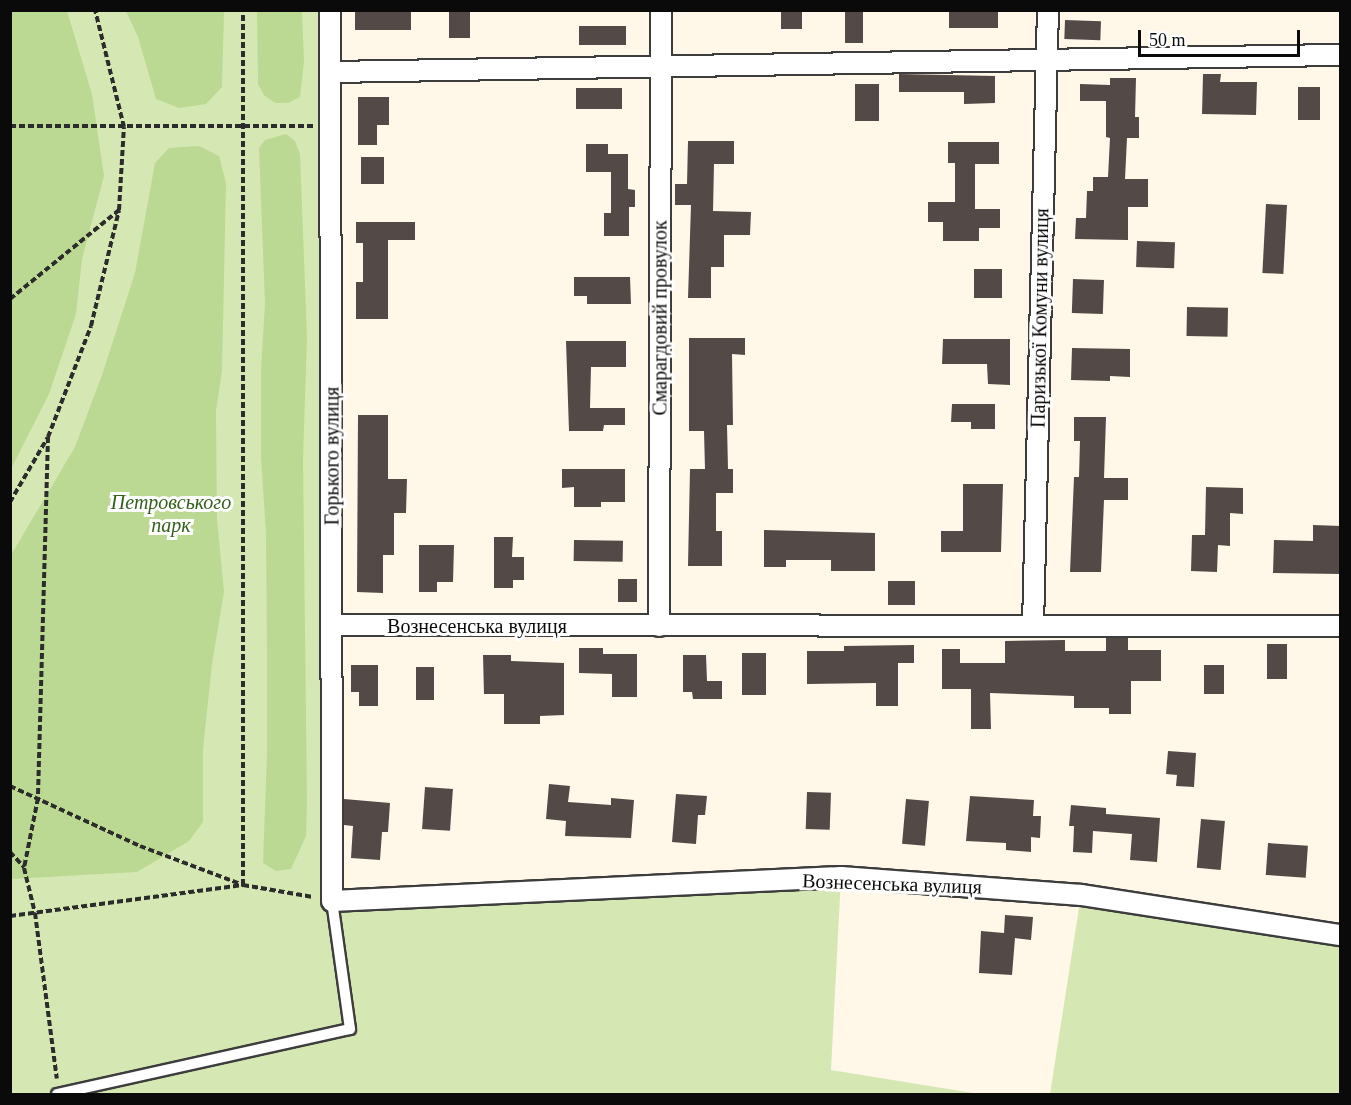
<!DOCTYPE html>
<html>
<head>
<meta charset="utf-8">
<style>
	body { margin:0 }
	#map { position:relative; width:1351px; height:1105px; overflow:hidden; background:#fff7e8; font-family:"Times New Roman",serif }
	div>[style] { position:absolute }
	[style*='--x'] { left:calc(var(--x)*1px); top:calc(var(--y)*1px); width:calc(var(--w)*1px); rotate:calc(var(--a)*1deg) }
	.green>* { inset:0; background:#d5e8b3 }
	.forest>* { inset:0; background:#bbd992 }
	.building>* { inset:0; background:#534a47; transform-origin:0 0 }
	.path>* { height:4px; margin-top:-2px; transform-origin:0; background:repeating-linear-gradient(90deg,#2c2c2c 0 6px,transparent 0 9px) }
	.roads { filter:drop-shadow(2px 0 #3d3d3d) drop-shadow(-2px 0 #3d3d3d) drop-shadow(0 2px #3d3d3d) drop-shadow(0 -2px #3d3d3d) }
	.lane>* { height:10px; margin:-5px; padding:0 5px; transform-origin:5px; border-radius:5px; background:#fff }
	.street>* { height:20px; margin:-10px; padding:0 10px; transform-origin:10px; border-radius:10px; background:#fff }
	span { translate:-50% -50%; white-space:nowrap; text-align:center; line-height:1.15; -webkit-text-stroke:6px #fff; paint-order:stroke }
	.street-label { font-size:20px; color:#0a0a0a }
	.park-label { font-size:20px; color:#33611c; font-style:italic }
	.frame { position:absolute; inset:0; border:12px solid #0a0a0a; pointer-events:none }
	.scale { position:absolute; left:1138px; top:30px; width:162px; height:27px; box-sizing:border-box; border:3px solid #0a0a0a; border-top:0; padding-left:8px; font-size:18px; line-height:21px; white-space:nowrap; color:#0a0a0a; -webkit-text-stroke:4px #fff; paint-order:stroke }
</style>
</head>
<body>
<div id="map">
	<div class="green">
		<i style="clip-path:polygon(10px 11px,330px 11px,332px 901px,841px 877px,831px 1070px,979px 1094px,11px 1094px)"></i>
		<i style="clip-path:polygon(1081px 895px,1340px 935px,1340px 1094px,1050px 1094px)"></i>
	</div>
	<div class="forest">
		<i style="clip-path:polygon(11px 10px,67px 11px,92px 94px,104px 176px,82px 259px,76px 314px,49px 394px,11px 469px)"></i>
		<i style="clip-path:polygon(126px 11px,224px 11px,222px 87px,206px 104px,179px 108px,156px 99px,138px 37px)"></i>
		<i style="clip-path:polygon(257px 11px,302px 11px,304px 62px,300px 97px,288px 103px,275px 103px,264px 95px,258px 84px)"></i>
		<i style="clip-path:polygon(286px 134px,295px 141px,300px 154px,307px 338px,303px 459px,307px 803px,306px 836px,291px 869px,276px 871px,263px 863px,267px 754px,267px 648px,266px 534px,261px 457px,261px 369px,265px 303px,259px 148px,265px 140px)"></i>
		<i style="clip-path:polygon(199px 146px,219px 156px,226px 183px,222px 371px,216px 411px,217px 519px,224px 592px,212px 664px,203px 749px,203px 822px,189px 841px,137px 872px,11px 879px,11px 555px,75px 447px,102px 375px,135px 273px,155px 163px,169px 148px)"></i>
	</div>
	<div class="building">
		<i style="left:355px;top:10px;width:56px;height:20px"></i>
		<i style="left:449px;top:10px;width:21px;height:28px"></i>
		<i style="left:781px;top:10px;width:21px;height:19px"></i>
		<i style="left:845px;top:10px;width:18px;height:33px"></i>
		<i style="left:949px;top:10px;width:49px;height:18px"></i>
		<i style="left:1065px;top:20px;width:36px;height:19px;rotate:2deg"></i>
		<i style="left:626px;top:26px;width:19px;height:47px;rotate:90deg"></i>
		<i style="clip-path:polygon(899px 74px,995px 76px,995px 103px,964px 104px,964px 92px,899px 92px)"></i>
		<i style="clip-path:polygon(1203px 74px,1221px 74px,1220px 82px,1257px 82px,1256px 115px,1202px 114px)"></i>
		<i style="clip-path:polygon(1110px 78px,1136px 78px,1135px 117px,1139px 117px,1139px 138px,1127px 138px,1125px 179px,1148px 179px,1148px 207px,1128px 207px,1128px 240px,1075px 239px,1076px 218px,1086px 218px,1087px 191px,1093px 191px,1093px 177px,1108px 177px,1110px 138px,1106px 137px,1106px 101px,1080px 101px,1080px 84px,1110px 85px)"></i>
		<i style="left:855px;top:84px;width:24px;height:37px"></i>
		<i style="left:1298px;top:87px;width:22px;height:33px"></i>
		<i style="left:576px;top:88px;width:46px;height:21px"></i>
		<i style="clip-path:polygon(358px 97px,389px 97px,389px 125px,377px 125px,377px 145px,358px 145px)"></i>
		<i style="clip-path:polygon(688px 141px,734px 141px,734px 164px,714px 164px,713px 211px,751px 212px,750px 235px,724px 235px,724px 267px,711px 267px,711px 298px,688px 298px,691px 205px,675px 205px,675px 184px,687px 184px)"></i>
		<i style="clip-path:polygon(948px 142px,999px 142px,999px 164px,975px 164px,975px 209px,1000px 209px,1000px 228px,979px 228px,979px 241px,943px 241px,943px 222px,928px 222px,928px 202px,955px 202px,955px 163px,948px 163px)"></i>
		<i style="clip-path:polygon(586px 144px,608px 144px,608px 154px,628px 154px,628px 189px,635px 190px,635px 207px,629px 207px,629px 236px,604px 236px,604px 213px,611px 213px,611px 172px,586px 172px)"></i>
		<i style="left:361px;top:157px;width:23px;height:27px"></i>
		<i style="left:1266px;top:204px;width:21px;height:69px;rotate:3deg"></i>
		<i style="clip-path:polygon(356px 222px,415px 222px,415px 240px,388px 240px,388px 319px,356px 319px,356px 282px,363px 282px,363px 243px,356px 243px)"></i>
		<i style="left:1137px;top:241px;width:38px;height:26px;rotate:2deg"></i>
		<i style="left:974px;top:269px;width:28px;height:29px"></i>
		<i style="clip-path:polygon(574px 277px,630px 277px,631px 304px,587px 304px,587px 296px,574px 296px)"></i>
		<i style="left:1073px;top:279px;width:31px;height:34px;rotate:2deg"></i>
		<i style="left:1187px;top:307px;width:41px;height:29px;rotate:1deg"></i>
		<i style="clip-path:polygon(689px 338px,745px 338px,745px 355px,732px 354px,733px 425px,727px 425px,728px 469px,733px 469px,733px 493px,716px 493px,716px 531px,722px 531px,722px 566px,688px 566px,690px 469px,705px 469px,704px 431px,689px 431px)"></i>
		<i style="clip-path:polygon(943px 339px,1010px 339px,1010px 385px,988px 384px,987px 364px,942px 364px)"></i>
		<i style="clip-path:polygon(566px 341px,626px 341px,626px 367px,591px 367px,590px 408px,625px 408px,625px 425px,604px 425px,603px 431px,569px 431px)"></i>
		<i style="clip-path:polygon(1072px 348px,1130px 349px,1130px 377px,1110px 376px,1110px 381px,1071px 380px)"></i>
		<i style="clip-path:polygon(952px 404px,995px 404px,995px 429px,971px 429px,971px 422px,951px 422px)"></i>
		<i style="clip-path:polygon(358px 415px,388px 415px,388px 479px,407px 479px,406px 513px,394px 513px,394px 555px,383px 555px,383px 593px,357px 592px)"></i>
		<i style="clip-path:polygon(1074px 417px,1106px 417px,1104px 478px,1128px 478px,1128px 500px,1104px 500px,1101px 572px,1070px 572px,1074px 477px,1079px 477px,1080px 441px,1074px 441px)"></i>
		<i style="clip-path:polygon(562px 469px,625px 469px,625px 502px,601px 502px,601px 507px,574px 507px,574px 487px,562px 488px)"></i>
		<i style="clip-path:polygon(963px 484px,1003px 484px,1001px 552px,941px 552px,941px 531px,963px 531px)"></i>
		<i style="clip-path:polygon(1206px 487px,1243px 488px,1243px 514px,1230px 513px,1230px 546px,1218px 545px,1217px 572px,1191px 571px,1192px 535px,1205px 535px)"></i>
		<i style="clip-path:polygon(1313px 525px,1341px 526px,1341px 574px,1273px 573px,1274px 540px,1313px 541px)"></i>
		<i style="clip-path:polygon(764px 530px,875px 533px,875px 571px,831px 571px,831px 560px,786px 560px,786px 567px,764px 567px)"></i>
		<i style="clip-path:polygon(494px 537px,513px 537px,512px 557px,524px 557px,524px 580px,513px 580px,513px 588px,494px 588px)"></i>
		<i style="left:574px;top:540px;width:49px;height:21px;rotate:1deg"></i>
		<i style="clip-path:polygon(419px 545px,454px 545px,453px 582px,437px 582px,437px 592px,419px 592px)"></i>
		<i style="left:618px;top:579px;width:19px;height:23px"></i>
		<i style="left:888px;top:581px;width:27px;height:24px"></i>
		<i style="clip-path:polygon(1106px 638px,1128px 638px,1128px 650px,1161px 650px,1161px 681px,1131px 681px,1131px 714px,1109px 714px,1109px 708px,1074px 708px,1074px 696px,990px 693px,991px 729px,971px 729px,971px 689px,942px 689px,942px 649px,960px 649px,960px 663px,1005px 663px,1005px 641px,1065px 640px,1065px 651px,1106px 651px)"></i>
		<i style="left:1267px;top:644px;width:20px;height:35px"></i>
		<i style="clip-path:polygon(914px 645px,914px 663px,898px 663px,898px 706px,876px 706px,876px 683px,807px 684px,807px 651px,844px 651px,844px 646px)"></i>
		<i style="clip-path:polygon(579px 648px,603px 648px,603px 654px,637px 654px,637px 697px,612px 697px,612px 674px,579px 673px)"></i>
		<i style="left:742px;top:653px;width:24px;height:42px"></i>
		<i style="clip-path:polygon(483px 655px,511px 655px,511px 661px,564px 663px,564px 715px,540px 716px,540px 724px,504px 724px,504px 694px,484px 694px)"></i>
		<i style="clip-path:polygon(683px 655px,706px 655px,707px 681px,722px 681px,722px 699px,693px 699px,692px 692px,683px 692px)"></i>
		<i style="clip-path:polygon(351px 665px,378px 665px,378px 706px,359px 706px,359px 692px,351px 692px)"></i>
		<i style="left:1204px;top:665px;width:20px;height:29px"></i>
		<i style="left:416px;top:667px;width:18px;height:33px"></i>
		<i style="clip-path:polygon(1168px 751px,1196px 753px,1194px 787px,1176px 786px,1177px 775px,1166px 774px)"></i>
		<i style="clip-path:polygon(549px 784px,570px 786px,568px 802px,611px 805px,611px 798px,634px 800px,631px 838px,565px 836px,566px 821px,546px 819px)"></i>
		<i style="left:425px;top:787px;width:28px;height:42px;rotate:4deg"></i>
		<i style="left:807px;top:792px;width:24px;height:37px;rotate:2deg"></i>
		<i style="clip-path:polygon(676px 794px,707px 796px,705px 815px,698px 815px,696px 844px,672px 842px)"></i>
		<i style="clip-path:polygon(970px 796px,1034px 800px,1033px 816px,1041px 816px,1040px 838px,1031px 837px,1031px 852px,1006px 850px,1006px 843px,966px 841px)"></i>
		<i style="clip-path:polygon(344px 799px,390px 803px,388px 832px,382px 832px,380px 860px,351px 858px,353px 826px,344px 825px)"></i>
		<i style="left:906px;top:799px;width:23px;height:45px;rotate:5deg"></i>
		<i style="clip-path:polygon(1071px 805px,1106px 808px,1106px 814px,1160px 818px,1157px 862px,1130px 860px,1132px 834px,1093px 831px,1092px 853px,1073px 852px,1074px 826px,1069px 826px)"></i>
		<i style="left:1201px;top:819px;width:24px;height:49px;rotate:5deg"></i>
		<i style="left:1268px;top:843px;width:40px;height:32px;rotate:4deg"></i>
		<i style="clip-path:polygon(1005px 915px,1033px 917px,1031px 940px,1015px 938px,1012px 975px,979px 973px,981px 931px,1004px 933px)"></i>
	</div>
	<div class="path">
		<i style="--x:10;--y:126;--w:303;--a:0"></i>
		<i style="--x:10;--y:299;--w:141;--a:-39.2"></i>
		<i style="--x:48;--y:437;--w:361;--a:91.6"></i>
		<i style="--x:38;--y:798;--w:71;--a:101.3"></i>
		<i style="--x:24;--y:868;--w:46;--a:76.3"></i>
		<i style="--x:35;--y:913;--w:167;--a:82.5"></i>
		<i style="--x:10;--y:502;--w:75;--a:-59.7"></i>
		<i style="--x:48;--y:437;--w:119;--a:-68.8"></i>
		<i style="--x:91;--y:326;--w:119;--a:-76.4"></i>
		<i style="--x:119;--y:210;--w:83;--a:-86.6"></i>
		<i style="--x:124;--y:127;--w:121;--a:-103.9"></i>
		<i style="--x:10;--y:786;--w:143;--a:24.8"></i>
		<i style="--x:140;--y:846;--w:110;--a:20.7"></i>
		<i style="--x:243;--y:885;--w:875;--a:-90"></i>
		<i style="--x:10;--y:852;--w:21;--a:47"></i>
		<i style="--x:10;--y:916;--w:235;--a:-7.6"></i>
		<i style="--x:243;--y:885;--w:71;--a:9.7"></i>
	</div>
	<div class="roads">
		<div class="lane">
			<i style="--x:57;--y:1094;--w:300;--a:-12.5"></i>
			<i style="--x:350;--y:1029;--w:129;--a:-98"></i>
		</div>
		<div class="street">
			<i style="--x:330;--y:10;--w:891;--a:89.87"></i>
			<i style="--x:332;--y:901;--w:510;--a:-2.7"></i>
			<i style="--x:841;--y:877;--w:241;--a:4.3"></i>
			<i style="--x:1081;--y:895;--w:262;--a:8.8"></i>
			<i style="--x:331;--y:72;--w:1009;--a:-0.97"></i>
			<i style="--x:333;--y:625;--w:1007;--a:0.06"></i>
			<i style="--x:659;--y:626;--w:616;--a:-89.81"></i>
			<i style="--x:1033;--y:626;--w:616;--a:-88.61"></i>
		</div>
	</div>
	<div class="street-label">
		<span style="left:660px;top:318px;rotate:-90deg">Смарагдовий провулок</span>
		<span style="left:1040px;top:318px;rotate:-89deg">Паризької Комуни вулиця</span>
		<span style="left:332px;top:456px;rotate:-90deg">Горького вулиця</span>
		<span style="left:477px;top:626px">Вознесенська вулиця</span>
		<span style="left:892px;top:884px;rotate:2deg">Вознесенська вулиця</span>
	</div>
	<div class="park-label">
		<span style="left:171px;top:514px">Петровського<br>парк</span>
	</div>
	<div class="frame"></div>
	<div class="scale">50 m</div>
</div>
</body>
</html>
